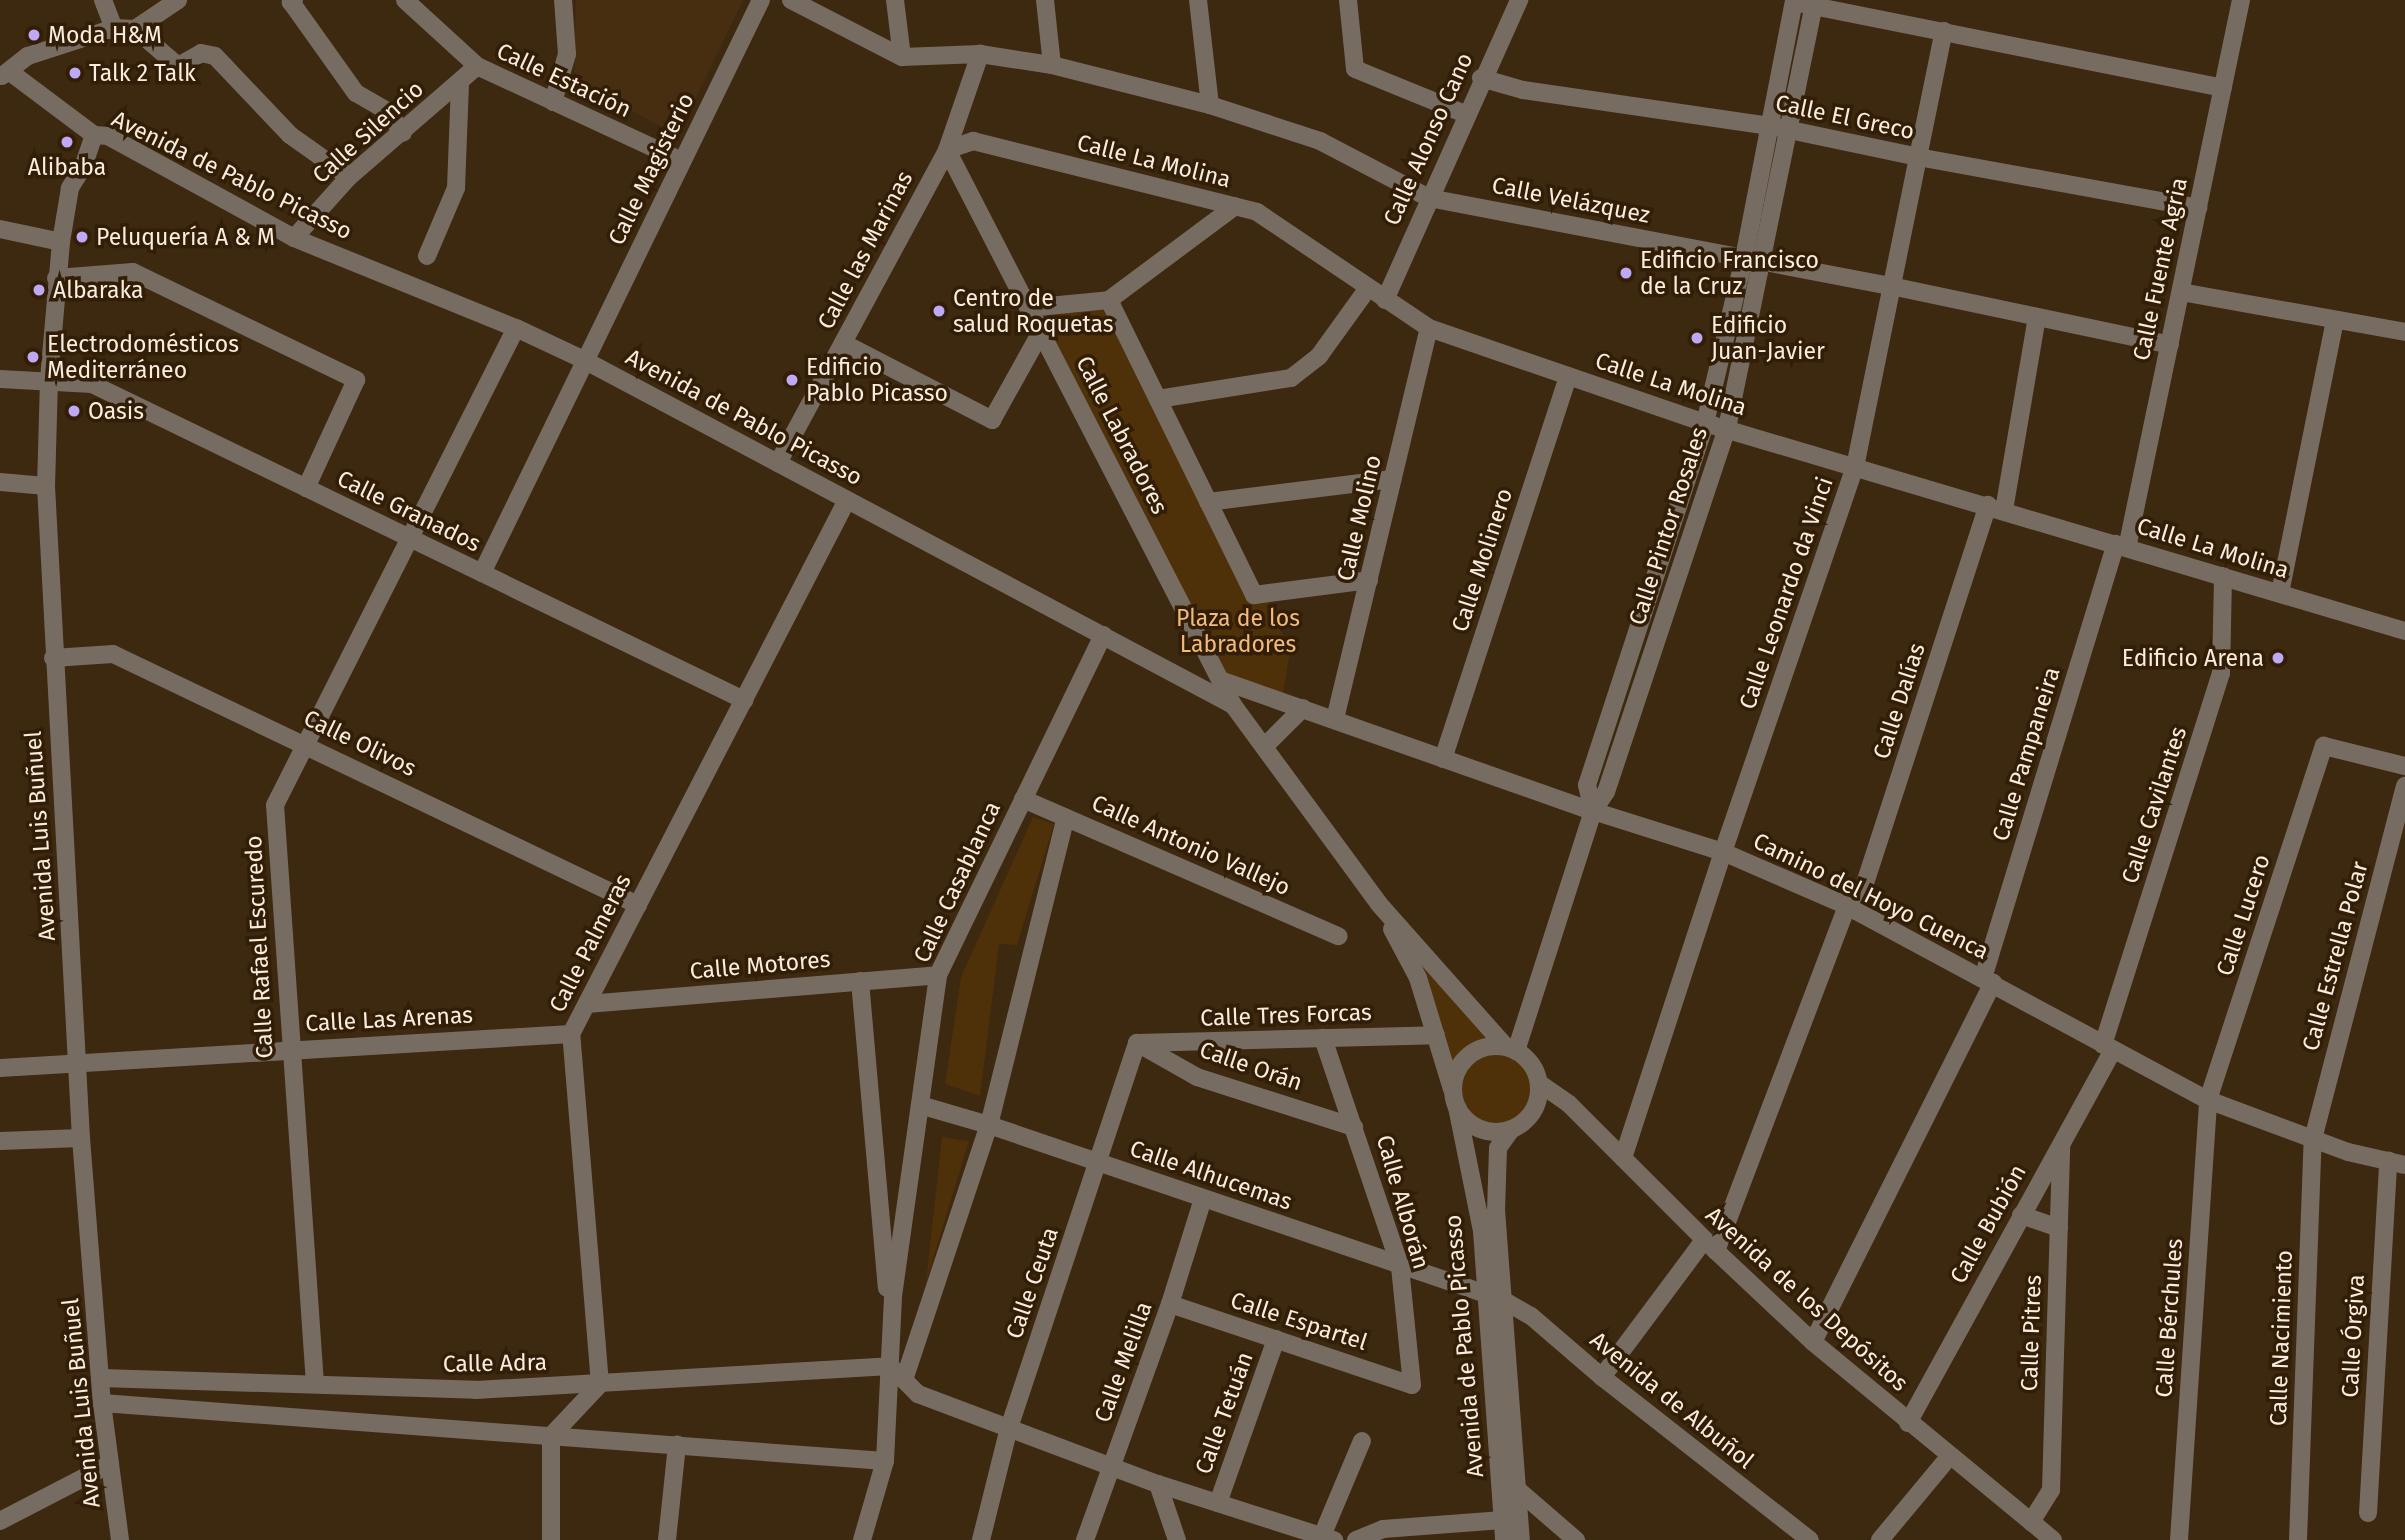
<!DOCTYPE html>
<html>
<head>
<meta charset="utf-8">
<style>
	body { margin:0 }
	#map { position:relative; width:2405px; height:1540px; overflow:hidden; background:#3d2810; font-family:"Fira Sans",sans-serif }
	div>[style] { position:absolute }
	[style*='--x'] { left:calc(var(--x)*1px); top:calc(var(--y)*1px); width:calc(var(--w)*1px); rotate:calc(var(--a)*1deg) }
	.built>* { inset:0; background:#482e10 }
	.green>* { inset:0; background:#4e3009 }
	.round { border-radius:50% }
	.minor>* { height:18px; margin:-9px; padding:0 9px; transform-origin:9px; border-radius:9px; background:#776c61 }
	.minor>.ring { margin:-9px; padding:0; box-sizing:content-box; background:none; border:18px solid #776c61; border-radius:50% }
	.dots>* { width:19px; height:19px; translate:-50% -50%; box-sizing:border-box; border:4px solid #321e06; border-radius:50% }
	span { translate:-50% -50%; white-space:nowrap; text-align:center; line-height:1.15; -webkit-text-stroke:7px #321e06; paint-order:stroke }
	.poi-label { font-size:23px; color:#faecde }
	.left { translate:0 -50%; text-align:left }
	.right { translate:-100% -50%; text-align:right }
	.street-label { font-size:23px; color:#faecde }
	.park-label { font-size:23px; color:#f2ba7e }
</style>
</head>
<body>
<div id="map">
	<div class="built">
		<i style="clip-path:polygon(576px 0,743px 0,678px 135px,574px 81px)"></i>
	</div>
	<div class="green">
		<i style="clip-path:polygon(1109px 300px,1254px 595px,1265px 594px,1290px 651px,1282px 701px,1220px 680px,1028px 308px)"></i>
		<i style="clip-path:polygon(1033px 817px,1054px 824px,1017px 945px,999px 944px,980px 1096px,945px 1084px,961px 977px)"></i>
		<i style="clip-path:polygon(1404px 941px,1497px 1039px,1469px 1046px,1452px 1066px)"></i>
		<i class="round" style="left:1459px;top:1053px;width:72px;height:72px"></i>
		<i style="clip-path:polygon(942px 1137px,969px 1141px,926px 1282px)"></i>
	</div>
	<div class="minor">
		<i style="--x:103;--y:0;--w:30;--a:69"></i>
		<i style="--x:294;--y:0;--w:4;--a:146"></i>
		<i style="--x:291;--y:2;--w:112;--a:54.5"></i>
		<i style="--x:356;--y:93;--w:36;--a:30"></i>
		<i style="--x:387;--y:111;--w:27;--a:54"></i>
		<i style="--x:405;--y:0;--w:98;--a:42.5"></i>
		<i style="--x:477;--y:66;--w:226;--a:24.9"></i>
		<i style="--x:791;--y:0;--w:125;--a:27.2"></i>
		<i style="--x:902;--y:57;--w:78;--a:-2.2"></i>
		<i style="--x:980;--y:54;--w:73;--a:8.7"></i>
		<i style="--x:1052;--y:65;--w:163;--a:14.2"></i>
		<i style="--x:1210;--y:105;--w:116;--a:18.1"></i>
		<i style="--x:1320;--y:141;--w:123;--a:27.6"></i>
		<i style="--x:1429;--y:198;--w:470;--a:10.8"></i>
		<i style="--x:1891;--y:286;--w:285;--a:11.9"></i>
		<i style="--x:895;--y:0;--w:57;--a:83"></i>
		<i style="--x:1045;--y:0;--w:65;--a:83.9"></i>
		<i style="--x:1198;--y:0;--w:106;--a:83.5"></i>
		<i style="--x:1348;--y:0;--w:69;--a:84.2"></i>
		<i style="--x:1355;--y:69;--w:119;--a:22.2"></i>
		<i style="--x:1803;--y:4;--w:428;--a:11.3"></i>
		<i style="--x:135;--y:29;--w:57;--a:40.7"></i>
		<i style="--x:178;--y:66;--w:26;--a:-29"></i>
		<i style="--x:201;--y:53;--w:14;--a:12"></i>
		<i style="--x:215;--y:56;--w:109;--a:46.5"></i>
		<i style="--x:290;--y:135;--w:72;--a:35.4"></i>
		<i style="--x:10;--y:72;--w:105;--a:36.9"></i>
		<i style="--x:94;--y:135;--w:14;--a:4"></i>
		<i style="--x:108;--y:136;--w:212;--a:28.7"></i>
		<i style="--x:294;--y:238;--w:240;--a:22.1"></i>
		<i style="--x:516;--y:328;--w:75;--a:25.2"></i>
		<i style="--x:584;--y:360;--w:735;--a:27.99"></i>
		<i style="--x:1233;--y:705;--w:247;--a:53.7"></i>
		<i style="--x:1379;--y:904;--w:191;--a:48.4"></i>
		<i style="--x:2;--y:76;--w:33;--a:-38"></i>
		<i style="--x:28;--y:56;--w:90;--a:-18"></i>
		<i style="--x:114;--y:28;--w:21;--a:3"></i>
		<i style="--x:135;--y:29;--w:52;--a:-34"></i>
		<i style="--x:1481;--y:78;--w:44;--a:15.9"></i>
		<i style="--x:1523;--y:90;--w:251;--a:8.3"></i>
		<i style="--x:1771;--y:126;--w:150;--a:11.9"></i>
		<i style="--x:1918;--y:157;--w:285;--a:10.3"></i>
		<i style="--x:553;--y:102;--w:50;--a:-73.7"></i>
		<i style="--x:567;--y:54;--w:54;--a:-94.2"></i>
		<i style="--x:94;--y:135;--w:34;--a:109"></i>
		<i style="--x:83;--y:167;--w:25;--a:122"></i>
		<i style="--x:70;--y:188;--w:55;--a:99.5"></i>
		<i style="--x:61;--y:242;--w:139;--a:95"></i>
		<i style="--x:49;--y:380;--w:106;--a:91.6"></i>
		<i style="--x:46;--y:486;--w:653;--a:86.93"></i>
		<i style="--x:81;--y:1138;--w:266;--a:85.5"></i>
		<i style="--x:102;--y:1403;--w:138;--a:82.5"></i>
		<i style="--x:0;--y:229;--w:62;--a:12"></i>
		<i style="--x:294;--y:238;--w:82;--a:-48"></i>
		<i style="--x:349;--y:177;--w:169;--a:-40.9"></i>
		<i style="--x:427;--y:256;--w:74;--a:-66.9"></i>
		<i style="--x:456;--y:188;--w:105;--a:-87.8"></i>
		<i style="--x:56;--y:278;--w:77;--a:-4.5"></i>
		<i style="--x:133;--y:272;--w:248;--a:25.8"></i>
		<i style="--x:356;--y:380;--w:119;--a:114.8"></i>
		<i style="--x:2181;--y:292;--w:228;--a:10.1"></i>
		<i style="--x:1109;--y:300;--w:157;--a:-36.7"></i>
		<i style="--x:1385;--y:300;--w:329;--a:-65.9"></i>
		<i style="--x:1028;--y:308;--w:81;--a:-5.6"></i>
		<i style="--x:1109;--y:300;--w:329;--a:63.8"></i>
		<i style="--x:1254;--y:595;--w:116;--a:-7.4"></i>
		<i style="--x:843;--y:343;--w:168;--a:27.3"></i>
		<i style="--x:992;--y:420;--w:101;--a:-60.9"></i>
		<i style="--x:0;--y:379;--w:92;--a:3.1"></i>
		<i style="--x:92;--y:384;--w:725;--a:25.86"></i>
		<i style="--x:1158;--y:399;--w:135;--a:-9"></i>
		<i style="--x:1291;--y:378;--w:36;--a:-38"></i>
		<i style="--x:1319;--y:356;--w:84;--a:-54.2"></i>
		<i style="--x:778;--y:463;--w:356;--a:-61.6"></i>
		<i style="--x:947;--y:150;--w:102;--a:-71"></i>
		<i style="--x:0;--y:482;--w:46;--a:5"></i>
		<i style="--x:1208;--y:502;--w:186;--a:-7.1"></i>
		<i style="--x:2004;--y:510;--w:196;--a:-80.3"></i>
		<i style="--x:2127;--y:548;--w:560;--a:-78.25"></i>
		<i style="--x:482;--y:573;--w:637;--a:-64.04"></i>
		<i style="--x:2280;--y:593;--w:278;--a:-78.6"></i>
		<i style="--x:53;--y:658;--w:60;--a:-3.8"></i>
		<i style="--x:113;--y:654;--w:582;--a:25.55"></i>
		<i style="--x:1220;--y:680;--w:395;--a:19.4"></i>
		<i style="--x:1593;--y:811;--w:136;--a:17.5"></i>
		<i style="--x:1723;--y:852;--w:135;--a:23.5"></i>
		<i style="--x:1847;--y:906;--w:410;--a:28.3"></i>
		<i style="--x:2208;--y:1100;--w:149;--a:20.4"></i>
		<i style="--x:2348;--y:1152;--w:58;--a:12.8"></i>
		<i style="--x:1233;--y:705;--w:624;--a:-117.26"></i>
		<i style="--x:947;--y:150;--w:28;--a:-19"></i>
		<i style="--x:973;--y:141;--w:293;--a:14"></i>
		<i style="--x:1257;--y:212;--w:207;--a:34"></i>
		<i style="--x:1429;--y:328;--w:292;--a:19"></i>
		<i style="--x:1705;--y:423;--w:730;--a:16.55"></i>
		<i style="--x:1335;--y:719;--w:402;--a:-76.5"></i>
		<i style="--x:1264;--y:747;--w:55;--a:-45"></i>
		<i style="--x:1443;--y:759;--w:403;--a:-71.9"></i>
		<i style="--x:1023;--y:799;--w:344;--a:23.5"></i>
		<i style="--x:1593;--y:811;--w:27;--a:-103"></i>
		<i style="--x:1587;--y:785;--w:381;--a:-71.9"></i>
		<i style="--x:1705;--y:423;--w:170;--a:-76.7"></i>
		<i style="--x:1744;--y:258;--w:263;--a:-79"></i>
		<i style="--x:1856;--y:911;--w:427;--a:-72"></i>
		<i style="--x:1392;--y:929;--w:55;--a:62"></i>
		<i style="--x:1418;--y:978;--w:116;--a:73"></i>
		<i style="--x:1983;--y:978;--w:454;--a:-73"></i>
		<i style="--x:860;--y:981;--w:308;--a:85"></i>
		<i style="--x:587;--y:1004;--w:352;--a:-4.7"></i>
		<i style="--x:1137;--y:1043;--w:299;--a:-1.5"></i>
		<i style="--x:1137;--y:1043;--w:69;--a:29.5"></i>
		<i style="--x:1197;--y:1077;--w:165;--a:17.7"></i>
		<i style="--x:2103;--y:1045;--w:390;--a:-72.4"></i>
		<i style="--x:2221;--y:673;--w:97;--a:-88.8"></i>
		<i class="ring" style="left:1453px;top:1046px;width:68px;height:68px"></i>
		<i style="--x:1516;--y:1051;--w:252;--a:-72.2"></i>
		<i style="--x:1593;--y:811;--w:23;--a:-56"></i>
		<i style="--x:1606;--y:792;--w:384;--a:-71.6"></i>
		<i style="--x:1727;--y:428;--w:437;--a:-78.4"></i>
		<i style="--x:0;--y:1068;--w:572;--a:-3.41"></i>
		<i style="--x:1539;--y:1083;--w:37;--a:35"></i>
		<i style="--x:1569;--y:1104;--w:208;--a:45"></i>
		<i style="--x:1716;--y:1251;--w:133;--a:43.2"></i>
		<i style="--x:1813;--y:1342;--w:311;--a:39.5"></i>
		<i style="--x:920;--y:1105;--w:72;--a:16.2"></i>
		<i style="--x:989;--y:1125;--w:525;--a:18.78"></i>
		<i style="--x:1457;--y:1107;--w:126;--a:78.6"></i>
		<i style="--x:1482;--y:1231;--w:310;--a:85.9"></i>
		<i style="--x:1510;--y:1131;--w:21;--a:125"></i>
		<i style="--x:1498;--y:1148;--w:62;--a:91.8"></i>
		<i style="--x:1496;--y:1210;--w:331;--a:85.7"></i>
		<i style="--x:0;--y:1141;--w:81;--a:-2.1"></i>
		<i style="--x:1623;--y:1158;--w:322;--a:-71.9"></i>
		<i style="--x:1723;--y:852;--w:407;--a:-71.1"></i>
		<i style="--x:1855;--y:467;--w:445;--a:-78.5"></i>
		<i style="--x:2021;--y:1215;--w:40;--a:18.9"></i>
		<i style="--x:1716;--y:1251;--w:369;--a:-69.2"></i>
		<i style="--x:1503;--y:1300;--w:32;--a:30"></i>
		<i style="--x:1531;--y:1316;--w:94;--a:40.7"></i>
		<i style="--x:1602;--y:1377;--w:264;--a:38.1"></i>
		<i style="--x:1170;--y:1304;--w:255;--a:18.5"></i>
		<i style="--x:1412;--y:1385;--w:120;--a:-95.8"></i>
		<i style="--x:1400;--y:1266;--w:241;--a:-108.7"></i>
		<i style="--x:1813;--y:1342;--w:402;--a:-63.4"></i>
		<i style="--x:1602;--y:1377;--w:171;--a:-53.3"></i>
		<i style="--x:101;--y:1378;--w:375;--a:1.8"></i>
		<i style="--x:476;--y:1390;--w:415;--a:-3.3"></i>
		<i style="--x:890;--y:1366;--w:40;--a:45"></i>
		<i style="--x:918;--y:1394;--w:256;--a:20.6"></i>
		<i style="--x:1158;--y:1484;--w:185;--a:17.7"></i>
		<i style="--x:904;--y:1380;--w:269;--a:-71.6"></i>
		<i style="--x:989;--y:1125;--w:317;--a:-76"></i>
		<i style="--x:315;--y:1384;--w:580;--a:-93.95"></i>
		<i style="--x:275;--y:805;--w:534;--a:-63.2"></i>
		<i style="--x:102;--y:1403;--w:785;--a:4.24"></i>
		<i style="--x:1908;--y:1423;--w:426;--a:-61.2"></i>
		<i style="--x:1158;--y:1484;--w:59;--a:71.3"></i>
		<i style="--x:1518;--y:1490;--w:77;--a:40.8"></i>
		<i style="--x:1218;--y:1503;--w:174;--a:-70.5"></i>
		<i style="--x:2368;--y:1513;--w:353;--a:-86.7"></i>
		<i style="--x:0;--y:1521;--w:124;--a:-27.4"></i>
		<i style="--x:2031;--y:1522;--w:38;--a:-58"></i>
		<i style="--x:2051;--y:1490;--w:344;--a:-88.3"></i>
		<i style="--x:1322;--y:1536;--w:103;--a:-67.2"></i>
		<i style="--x:551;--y:1540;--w:104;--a:-90"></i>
		<i style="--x:551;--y:1436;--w:71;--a:-46.7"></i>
		<i style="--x:600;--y:1384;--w:351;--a:-94.7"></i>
		<i style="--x:571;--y:1034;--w:601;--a:-62.67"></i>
		<i style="--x:667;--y:1540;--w:96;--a:-84"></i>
		<i style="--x:862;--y:1540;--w:82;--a:-73.8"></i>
		<i style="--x:885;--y:1461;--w:165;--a:-87.2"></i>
		<i style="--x:893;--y:1296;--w:324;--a:-82"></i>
		<i style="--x:938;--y:975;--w:378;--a:-64.1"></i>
		<i style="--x:981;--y:1540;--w:115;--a:-76"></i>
		<i style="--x:1009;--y:1428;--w:406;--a:-71.6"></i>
		<i style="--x:1085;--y:1540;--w:251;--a:-70.2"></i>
		<i style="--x:1170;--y:1304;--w:110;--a:-72.6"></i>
		<i style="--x:1356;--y:1540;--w:29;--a:-22"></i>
		<i style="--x:1383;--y:1529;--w:120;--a:-4.3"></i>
		<i style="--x:1880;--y:1540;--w:108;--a:-50.3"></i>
		<i style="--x:2179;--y:1540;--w:441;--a:-86.2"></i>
		<i style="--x:2208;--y:1100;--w:373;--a:-71.9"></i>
		<i style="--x:2324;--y:746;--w:83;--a:13.9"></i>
		<i style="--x:2298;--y:1540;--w:401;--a:-87.9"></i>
		<i style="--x:2313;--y:1139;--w:365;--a:-75.4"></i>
	</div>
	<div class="dots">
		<i style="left:34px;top:35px;background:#bfa8f4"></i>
		<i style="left:75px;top:73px;background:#bfa8f4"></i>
		<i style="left:67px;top:142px;background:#bfa8f4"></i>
		<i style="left:82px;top:237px;background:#bfa8f4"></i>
		<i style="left:1626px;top:273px;background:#bfa8f4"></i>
		<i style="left:39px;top:290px;background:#bfa8f4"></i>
		<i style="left:939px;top:311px;background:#bfa8f4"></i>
		<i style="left:1697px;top:338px;background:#bfa8f4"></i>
		<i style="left:33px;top:357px;background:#bfa8f4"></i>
		<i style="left:792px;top:380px;background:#bfa8f4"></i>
		<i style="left:74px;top:411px;background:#bfa8f4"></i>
		<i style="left:2278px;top:658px;background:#bfa8f4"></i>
	</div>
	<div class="poi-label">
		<span class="left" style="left:48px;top:35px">Moda H&amp;M</span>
		<span class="left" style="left:89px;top:73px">Talk 2 Talk</span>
		<span style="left:67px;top:167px">Alibaba</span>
		<span class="left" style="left:96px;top:237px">Peluquería A &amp; M</span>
		<span class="left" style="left:1640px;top:273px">Edificio Francisco<br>de la Cruz</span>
		<span class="left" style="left:53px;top:290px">Albaraka</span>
		<span class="left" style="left:953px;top:311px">Centro de<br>salud Roquetas</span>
		<span class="left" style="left:1711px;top:338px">Edificio<br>Juan-Javier</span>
		<span class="left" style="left:47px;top:357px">Electrodomésticos<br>Mediterráneo</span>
		<span class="left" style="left:806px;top:380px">Edificio<br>Pablo Picasso</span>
		<span class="left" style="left:88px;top:411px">Oasis</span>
		<span class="right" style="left:2264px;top:658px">Edificio Arena</span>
	</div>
	<div class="street-label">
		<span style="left:564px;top:80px;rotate:25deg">Calle Estación</span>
		<span style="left:1845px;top:117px;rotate:12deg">Calle El Greco</span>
		<span style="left:368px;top:132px;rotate:-42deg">Calle Silencio</span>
		<span style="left:1428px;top:139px;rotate:-66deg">Calle Alonso Cano</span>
		<span style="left:1154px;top:161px;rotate:14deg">Calle La Molina</span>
		<span style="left:651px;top:169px;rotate:-64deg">Calle Magisterio</span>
		<span style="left:232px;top:175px;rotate:26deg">Avenida de Pablo Picasso</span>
		<span style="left:1571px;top:200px;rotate:11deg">Calle Velázquez</span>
		<span style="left:865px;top:250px;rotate:-62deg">Calle las Marinas</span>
		<span style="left:2160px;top:269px;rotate:-78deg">Calle Fuente Agria</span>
		<span style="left:1671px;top:384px;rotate:18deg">Calle La Molina</span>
		<span style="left:744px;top:417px;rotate:28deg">Avenida de Pablo Picasso</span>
		<span style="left:1122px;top:435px;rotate:63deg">Calle Labradores</span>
		<span style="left:409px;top:511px;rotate:26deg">Calle Granados</span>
		<span style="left:1359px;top:518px;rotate:-77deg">Calle Molino</span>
		<span style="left:1668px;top:526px;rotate:-72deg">Calle Pintor Rosales</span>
		<span style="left:2213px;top:548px;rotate:17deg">Calle La Molina</span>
		<span style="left:1482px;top:560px;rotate:-72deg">Calle Molinero</span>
		<span style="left:1786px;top:593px;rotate:-71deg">Calle Leonardo da Vinci</span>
		<span style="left:1899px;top:701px;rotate:-72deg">Calle Dalías</span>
		<span style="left:360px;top:743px;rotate:26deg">Calle Olivos</span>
		<span style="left:2026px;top:754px;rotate:-73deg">Calle Pampaneira</span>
		<span style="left:2154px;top:805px;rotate:-72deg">Calle Cavilantes</span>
		<span style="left:40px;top:836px;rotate:-94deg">Avenida Luis Buñuel</span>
		<span style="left:1191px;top:845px;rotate:24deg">Calle Antonio Vallejo</span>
		<span style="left:957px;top:882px;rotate:-65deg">Calle Casablanca</span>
		<span style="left:1871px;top:896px;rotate:26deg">Camino del Hoyo Cuenca</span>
		<span style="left:2243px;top:915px;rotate:-72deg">Calle Lucero</span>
		<span style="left:590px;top:943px;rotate:-63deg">Calle Palmeras</span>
		<span style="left:259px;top:947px;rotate:-93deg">Calle Rafael Escuredo</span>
		<span style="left:2335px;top:956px;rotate:-75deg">Calle Estrella Polar</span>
		<span style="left:760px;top:965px;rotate:-5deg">Calle Motores</span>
		<span style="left:1286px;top:1015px;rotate:-2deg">Calle Tres Forcas</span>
		<span style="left:389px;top:1019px;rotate:-3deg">Calle Las Arenas</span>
		<span style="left:1251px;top:1066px;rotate:19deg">Calle Orán</span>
		<span style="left:1211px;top:1175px;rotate:19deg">Calle Alhucemas</span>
		<span style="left:1403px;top:1202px;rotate:74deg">Calle Alborán</span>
		<span style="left:1988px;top:1224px;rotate:-61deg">Calle Bubión</span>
		<span style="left:1032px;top:1283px;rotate:-71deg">Calle Ceuta</span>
		<span style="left:1807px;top:1299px;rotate:42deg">Avenida de los Depósitos</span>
		<span style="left:2169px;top:1318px;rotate:-86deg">Calle Bérchules</span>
		<span style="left:1299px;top:1321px;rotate:18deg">Calle Espartel</span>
		<span style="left:2031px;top:1333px;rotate:-88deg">Calle Pitres</span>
		<span style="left:2353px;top:1336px;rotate:-87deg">Calle Órgiva</span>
		<span style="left:2281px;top:1338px;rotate:-88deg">Calle Nacimiento</span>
		<span style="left:1464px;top:1346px;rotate:-95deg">Avenida de Pablo Picasso</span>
		<span style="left:1123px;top:1362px;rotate:-70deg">Calle Melilla</span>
		<span style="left:495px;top:1363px;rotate:-1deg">Calle Adra</span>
		<span style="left:1672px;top:1400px;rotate:39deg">Avenida de Albuñol</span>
		<span style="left:81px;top:1403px;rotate:-96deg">Avenida Luis Buñuel</span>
		<span style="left:1224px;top:1413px;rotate:-70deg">Calle Tetuán</span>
	</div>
	<div class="park-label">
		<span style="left:1238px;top:631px">Plaza de los<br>Labradores</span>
	</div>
</div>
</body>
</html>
